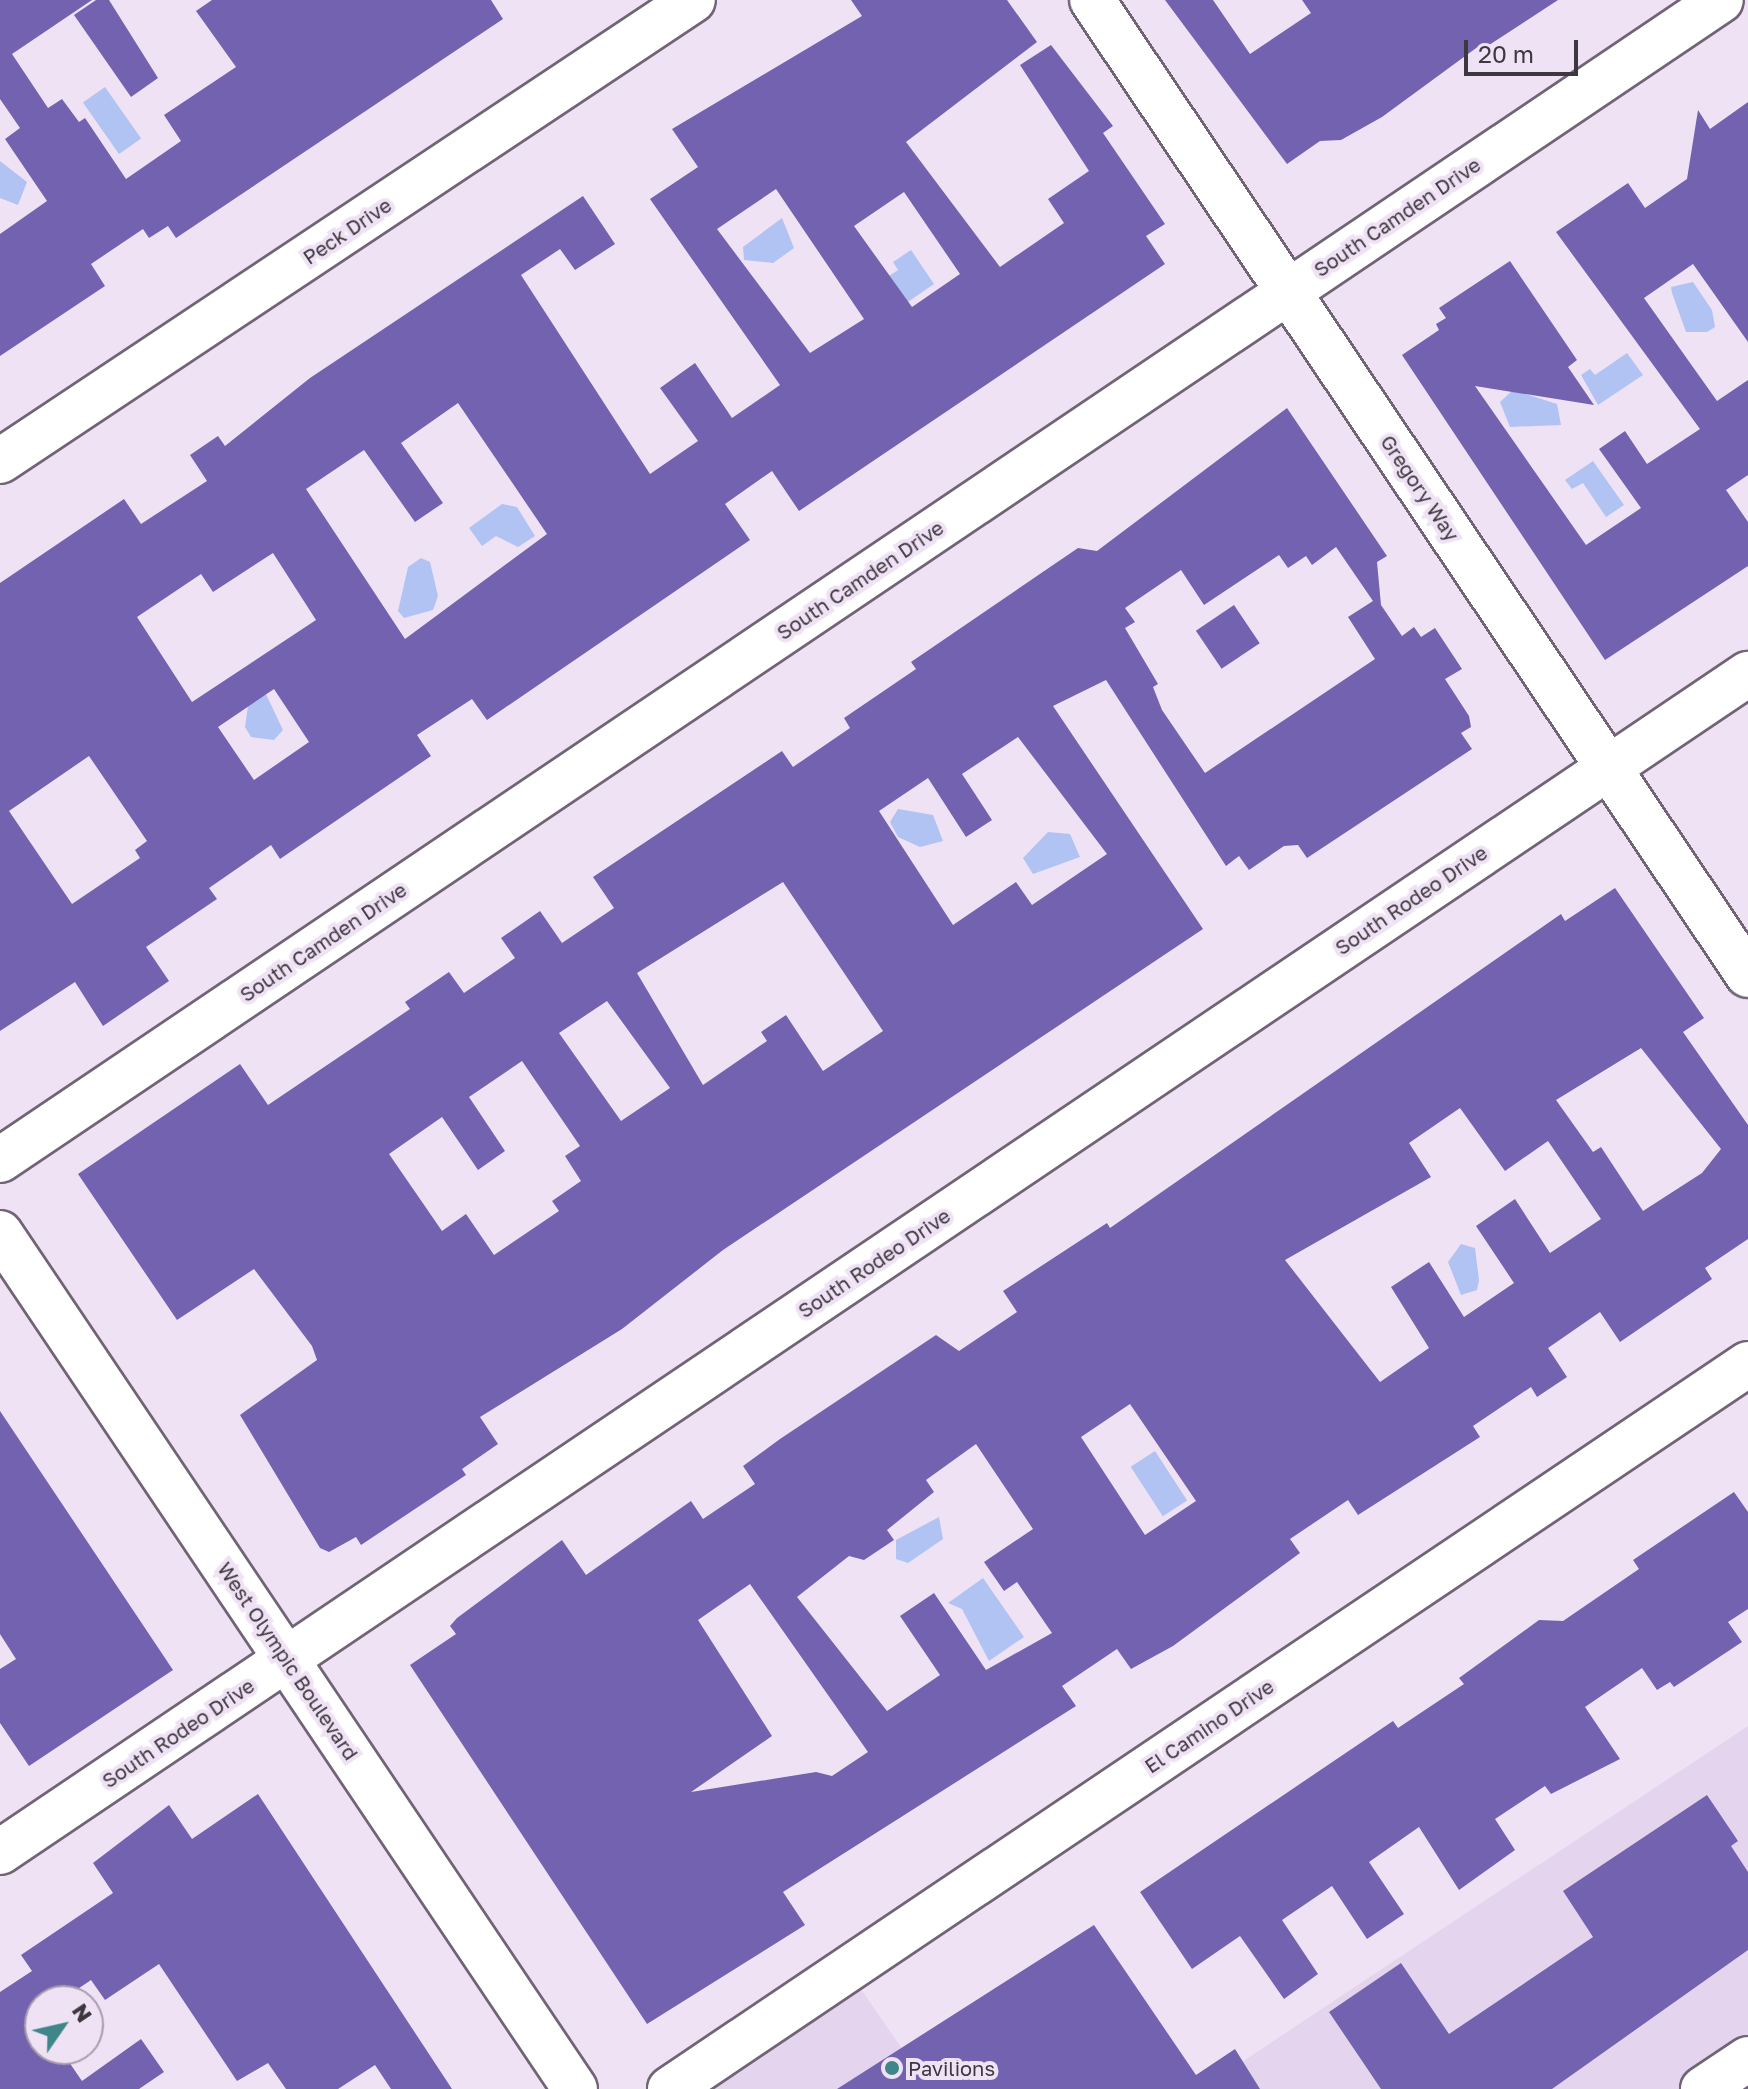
<!DOCTYPE html>
<html>
<head>
<meta charset="utf-8">
<style>
	body { margin:0 }
	#map { position:relative; width:1748px; height:2089px; overflow:hidden; background:#f0e2f5; font-family:"Golos Text",sans-serif }
	div>[style] { position:absolute }
	[style*='--x'] { left:calc(var(--x)*1px); top:calc(var(--y)*1px); width:calc(var(--w)*1px); rotate:calc(var(--a)*1deg) }
	.built>* { inset:0; background:#e5d4ed }
	.water>* { inset:0; background:#b1c3f2; transform-origin:0 0 }
	.building>* { inset:0; background:#7362af; transform-origin:0 0 }
	.roads { filter:drop-shadow(2px 0 #706475) drop-shadow(-2px 0 #706475) drop-shadow(0 2px #706475) drop-shadow(0 -2px #706475) }
	.minor>* { height:44px; margin:-22px; padding:0 22px; transform-origin:22px; border-radius:22px; background:#fff }
	.major>* { height:44px; margin:-22px; padding:0 22px; transform-origin:22px; border-radius:22px; background:#fff }
	.dots>* { width:22px; height:22px; translate:-50% -50%; box-sizing:border-box; border:4px solid #f0e2f5; border-radius:50% }
	span { translate:-50% -50%; white-space:nowrap; text-align:center; line-height:1.15; -webkit-text-stroke:8px #f0e2f5; paint-order:stroke }
	.street-label { font-size:20px; color:#3d373f }
	.poi-label { font-size:20px; color:#3d373f }
	.left { translate:0 -50%; text-align:left }
	.north { position:absolute; left:24px; top:1985px; width:80px; height:80px; box-sizing:border-box; background:#f0e2f5; border:2px solid #a89eac; border-radius:50%; rotate:56deg; font-size:22px; font-weight:700; line-height:32px; text-align:center; color:#3d373f }
	.north::after { content:''; display:block; margin:auto; width:28px; height:36px; background:#3e8689; clip-path:polygon(50% 0,100% 100%,50% 72%,0 100%) }
	.scale { position:absolute; left:1464px; top:40px; width:114px; height:36px; box-sizing:border-box; border:4px solid #3d373f; border-top:0; padding-left:10px; font-size:24px; line-height:28px; white-space:nowrap; color:#3d373f; -webkit-text-stroke:6px #f0e2f5; paint-order:stroke }
</style>
</head>
<body>
<div id="map">
	<div class="built">
		<i style="clip-path:polygon(1748px 1726px,1748px 2089px,1201px 2089px)"></i>
		<i style="clip-path:polygon(860px 1988px,930px 2089px,709px 2089px)"></i>
	</div>
	<div class="water">
		<i style="left:105px;top:87px;width:63px;height:27px;rotate:55deg"></i>
		<i style="clip-path:polygon(0 161px,27px 182px,18px 205px,0 198px)"></i>
		<i style="clip-path:polygon(782px 218px,794px 248px,773px 263px,744px 260px,743px 247px)"></i>
		<i style="clip-path:polygon(911px 250px,934px 284px,877px 323px,859px 296px,898px 270px,893px 262px)"></i>
		<i style="clip-path:polygon(1693px 282px,1712px 310px,1715px 327px,1707px 332px,1686px 332px,1672px 293px,1671px 287px)"></i>
		<i style="clip-path:polygon(1627px 353px,1643px 375px,1598px 405px,1581px 375px,1590px 369px,1595px 375px)"></i>
		<i style="clip-path:polygon(1513px 390px,1557px 404px,1561px 425px,1510px 427px,1500px 402px)"></i>
		<i style="clip-path:polygon(1593px 461px,1624px 505px,1606px 517px,1583px 483px,1572px 489px,1565px 480px)"></i>
		<i style="clip-path:polygon(502px 504px,517px 507px,535px 536px,518px 547px,496px 536px,482px 546px,469px 528px)"></i>
		<i style="clip-path:polygon(421px 558px,430px 562px,438px 596px,433px 610px,404px 618px,398px 611px,408px 567px)"></i>
		<i style="clip-path:polygon(264px 690px,283px 730px,274px 740px,251px 737px,245px 727px,248px 706px)"></i>
		<i style="clip-path:polygon(898px 809px,933px 815px,943px 841px,920px 847px,898px 837px,890px 822px)"></i>
		<i style="clip-path:polygon(1048px 832px,1070px 834px,1080px 857px,1033px 874px,1023px 858px)"></i>
		<i style="clip-path:polygon(1461px 1244px,1475px 1248px,1479px 1280px,1477px 1290px,1461px 1295px,1448px 1262px)"></i>
		<i style="left:1155px;top:1451px;width:59px;height:29px;rotate:57deg"></i>
		<i style="clip-path:polygon(939px 1517px,943px 1539px,908px 1563px,896px 1559px,896px 1540px)"></i>
		<i style="clip-path:polygon(983px 1578px,1024px 1637px,989px 1661px,962px 1609px,948px 1603px)"></i>
	</div>
	<div class="building">
		<i style="clip-path:polygon(0 0,92px 0,12px 54px,48px 108px,62px 99px,79px 122px,85px 118px,126px 179px,181px 141px,164px 115px,236px 67px,196px 11px,212px 0,491px 0,503px 19px,176px 238px,168px 226px,149px 238px,143px 229px,91px 264px,105px 286px,0 356px,0 234px,47px 201px,5px 139px,20px 128px,0 99px)"></i>
		<i style="clip-path:polygon(96px 0,109px 0,158px 78px,131px 97px,74px 15px)"></i>
		<i style="clip-path:polygon(evenodd,851px 0,1007px 0,1037px 42px,906px 142px,1000px 267px,1064px 223px,1048px 199px,1089px 171px,1020px 65px,1051px 45px,1113px 126px,1103px 133px,1165px 224px,1146px 236px,1165px 264px,799px 511px,772px 471px,725px 504px,750px 540px,487px 720px,472px 699px,417px 735px,431px 756px,280px 859px,271px 845px,209px 888px,217px 899px,146px 947px,169px 981px,103px 1026px,75px 982px,0 1031px,0 583px,124px 499px,141px 524px,207px 481px,190px 455px,218px 436px,225px 446px,310px 378px,583px 196px,615px 244px,575px 270px,560px 249px,521px 275px,650px 474px,698px 441px,660px 388px,695px 363px,732px 418px,780px 385px,650px 199px,698px 167px,672px 129px,862px 16px,851px 0,776px 189px,864px 319px,810px 353px,717px 229px,776px 189px,851px 0,904px 192px,960px 274px,912px 307px,854px 226px,904px 192px,851px 0,458px 403px,547px 534px,405px 639px,306px 489px,364px 450px,415px 522px,443px 503px,401px 443px,458px 403px,851px 0,273px 553px,316px 620px,192px 702px,137px 617px,201px 574px,213px 592px,273px 553px,851px 0,274px 689px,309px 742px,254px 780px,218px 727px,274px 689px,851px 0,89px 756px,147px 841px,135px 850px,140px 858px,72px 904px,9px 811px,89px 756px)"></i>
		<i style="clip-path:polygon(1165px 0,1213px 0,1250px 54px,1311px 13px,1302px 0,1558px 0,1486px 47px,1483px 43px,1382px 117px,1341px 140px,1320px 141px,1287px 164px)"></i>
		<i style="clip-path:polygon(1748px 102px,1748px 342px,1693px 264px,1644px 298px,1717px 401px,1748px 380px,1748px 475px,1726px 490px,1748px 522px,1748px 566px,1605px 660px,1402px 355px,1439px 330px,1436px 324px,1446px 318px,1439px 308px,1510px 261px,1577px 360px,1568px 367px,1594px 405px,1475px 386px,1586px 545px,1641px 508px,1599px 449px,1625px 431px,1647px 464px,1700px 429px,1556px 232px,1628px 183px,1645px 208px,1687px 179px,1698px 110px,1710px 129px)"></i>
		<i style="clip-path:polygon(evenodd,1287px 408px,1387px 556px,1377px 562px,1381px 605px,1402px 636px,1414px 627px,1421px 637px,1435px 628px,1462px 669px,1445px 679px,1469px 716px,1471px 727px,1461px 733px,1472px 749px,1307px 858px,1298px 845px,1284px 846px,1249px 870px,1239px 856px,1226px 866px,1106px 680px,1053px 706px,1203px 929px,723px 1250px,622px 1329px,480px 1417px,498px 1444px,462px 1469px,466px 1475px,361px 1545px,356px 1537px,329px 1552px,320px 1548px,240px 1415px,317px 1360px,312px 1346px,254px 1269px,177px 1320px,78px 1174px,240px 1064px,268px 1105px,410px 1009px,405px 1002px,449px 972px,464px 993px,515px 958px,501px 938px,540px 911px,562px 943px,614px 908px,593px 877px,782px 751px,793px 767px,850px 728px,844px 718px,916px 669px,911px 662px,1078px 548px,1097px 551px,1287px 408px,1336px 547px,1373px 601px,1348px 617px,1375px 659px,1205px 773px,1162px 710px,1153px 687px,1158px 684px,1125px 628px,1135px 622px,1125px 608px,1181px 570px,1204px 605px,1279px 555px,1288px 568px,1306px 556px,1312px 565px,1336px 547px,1287px 408px,1018px 737px,1107px 854px,1032px 905px,1016px 882px,953px 925px,879px 811px,928px 778px,966px 837px,992px 820px,962px 774px,1018px 737px,1287px 408px,783px 882px,883px 1031px,823px 1071px,786px 1015px,761px 1032px,767px 1041px,703px 1085px,637px 973px,783px 882px,1287px 408px,607px 1001px,670px 1088px,621px 1121px,559px 1033px,607px 1001px,1287px 408px,522px 1061px,580px 1146px,565px 1156px,581px 1181px,552px 1201px,559px 1211px,494px 1255px,466px 1214px,442px 1231px,389px 1154px,442px 1117px,478px 1170px,505px 1151px,469px 1097px,522px 1061px)"></i>
		<i style="left:1234px;top:605px;width:46px;height:46px;rotate:56deg"></i>
		<i style="clip-path:polygon(evenodd,1615px 888px,1704px 1018px,1683px 1032px,1748px 1125px,1748px 1239px,1705px 1268px,1712px 1279px,1620px 1342px,1600px 1312px,1548px 1348px,1567px 1377px,1537px 1397px,1531px 1387px,1473px 1426px,1480px 1437px,1358px 1515px,1348px 1500px,1290px 1539px,1300px 1553px,1173px 1646px,1131px 1669px,1117px 1649px,1062px 1686px,1076px 1706px,783px 1892px,805px 1925px,647px 2024px,410px 1665px,456px 1634px,450px 1626px,457px 1618px,562px 1540px,586px 1575px,691px 1501px,703px 1519px,755px 1484px,743px 1466px,780px 1439px,936px 1335px,959px 1351px,1017px 1312px,1003px 1291px,1107px 1223px,1110px 1228px,1561px 914px,1565px 921px,1615px 888px,1641px 1048px,1721px 1149px,1702px 1173px,1643px 1211px,1601px 1147px,1593px 1152px,1556px 1100px,1641px 1048px,1615px 888px,1460px 1108px,1505px 1171px,1548px 1141px,1601px 1219px,1550px 1253px,1515px 1199px,1476px 1226px,1514px 1283px,1464px 1317px,1429px 1262px,1391px 1287px,1429px 1348px,1380px 1382px,1285px 1260px,1431px 1177px,1409px 1143px,1460px 1108px,1615px 888px,1130px 1404px,1196px 1501px,1145px 1535px,1081px 1437px,1130px 1404px,1615px 888px,976px 1444px,1033px 1529px,984px 1562px,1004px 1591px,1017px 1582px,1052px 1633px,986px 1670px,934px 1593px,900px 1616px,940px 1675px,887px 1711px,797px 1597px,849px 1556px,864px 1560px,894px 1540px,887px 1530px,934px 1492px,926px 1480px,976px 1444px,1615px 888px,750px 1584px,868px 1752px,832px 1776px,816px 1772px,691px 1792px,772px 1736px,698px 1620px,750px 1584px)"></i>
		<i style="clip-path:polygon(0 1411px,173px 1670px,29px 1766px,0 1723px,0 1669px,16px 1659px,0 1634px)"></i>
		<i style="clip-path:polygon(1734px 1492px,1748px 1512px,1748px 1609px,1728px 1622px,1742px 1642px,1674px 1687px,1670px 1682px,1657px 1690px,1642px 1668px,1585px 1707px,1620px 1759px,1551px 1794px,1545px 1786px,1495px 1819px,1515px 1850px,1459px 1890px,1419px 1827px,1369px 1862px,1404px 1914px,1367px 1939px,1332px 1886px,1282px 1920px,1318px 1974px,1284px 1999px,1240px 1936px,1192px 1969px,1140px 1892px,1393px 1721px,1398px 1728px,1464px 1684px,1459px 1678px,1539px 1620px,1563px 1621px,1639px 1569px,1633px 1560px)"></i>
		<i style="clip-path:polygon(258px 1794px,452px 2089px,391px 2089px,375px 2065px,338px 2089px,286px 2089px,268px 2063px,237px 2081px,159px 1964px,105px 2000px,91px 1980px,60px 2001px,40px 2001px,38px 2016px,40px 2049px,60px 2049px,82px 2081px,141px 2039px,164px 2072px,139px 2089px,0 2089px,0 1992px,32px 1971px,21px 1955px,113px 1893px,93px 1863px,169px 1805px,192px 1839px)"></i>
		<i style="clip-path:polygon(1707px 1795px,1738px 1841px,1731px 1846px,1748px 1872px,1748px 1950px,1552px 2089px,1381px 2089px,1329px 2012px,1401px 1963px,1449px 2034px,1593px 1937px,1563px 1891px)"></i>
		<i style="clip-path:polygon(1094px 1925px,1196px 2075px,1235px 2049px,1260px 2089px,837px 2089px)"></i>
	</div>
	<div class="roads">
		<div class="minor">
			<i style="--x:1092;--y:0;--w:1175;--a:56.07"></i>
			<i style="--x:0;--y:461;--w:832;--a:-33.63"></i>
			<i style="--x:0;--y:1160;--w:2075;--a:-33.98"></i>
			<i style="--x:0;--y:1852;--w:2108;--a:-33.98"></i>
			<i style="--x:670;--y:2089;--w:1299;--a:-33.92"></i>
		</div>
		<div class="major">
			<i style="--x:0;--y:1233;--w:1031;--a:56.11"></i>
			<i style="--x:1703;--y:2089;--w:54;--a:-33.7"></i>
		</div>
	</div>
	<div class="dots">
		<i style="left:892px;top:2068px;background:#3e8689"></i>
	</div>
	<div class="street-label">
		<span style="left:1397px;top:217px;rotate:-34deg">South Camden Drive</span>
		<span style="left:347px;top:231px;rotate:-34deg">Peck Drive</span>
		<span style="left:1420px;top:488px;rotate:56deg">Gregory Way</span>
		<span style="left:860px;top:580px;rotate:-34deg">South Camden Drive</span>
		<span style="left:1411px;top:900px;rotate:-34deg">South Rodeo Drive</span>
		<span style="left:323px;top:942px;rotate:-34deg">South Camden Drive</span>
		<span style="left:874px;top:1263px;rotate:-34deg">South Rodeo Drive</span>
		<span style="left:288px;top:1661px;rotate:56deg">West Olympic Boulevard</span>
		<span style="left:1209px;top:1726px;rotate:-34deg">El Camino Drive</span>
		<span style="left:178px;top:1733px;rotate:-34deg">South Rodeo Drive</span>
	</div>
	<div class="poi-label">
		<span class="left" style="left:908px;top:2068px">Pavilions</span>
	</div>
	<div class="north">N</div>
	<div class="scale">20 m</div>
</div>
</body>
</html>
